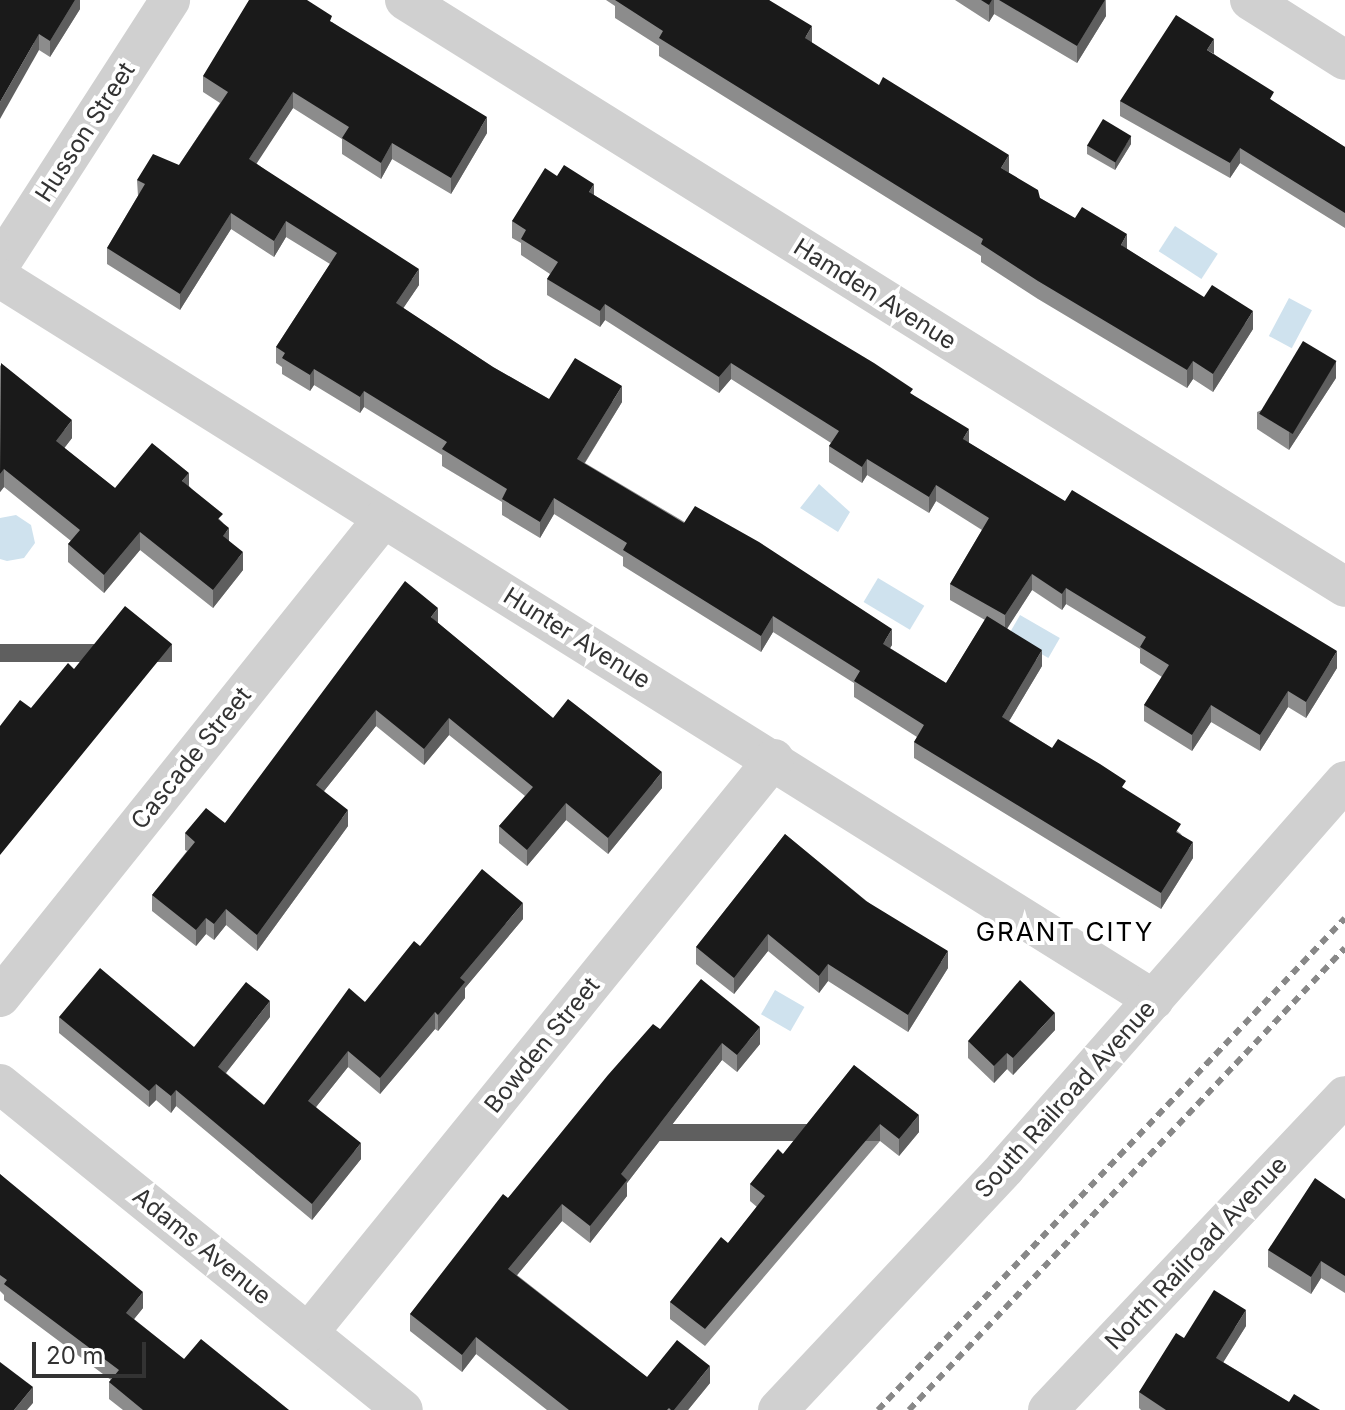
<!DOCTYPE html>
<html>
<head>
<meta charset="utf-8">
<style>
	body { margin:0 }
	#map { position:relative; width:1345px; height:1410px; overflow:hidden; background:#fff; font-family:Inter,sans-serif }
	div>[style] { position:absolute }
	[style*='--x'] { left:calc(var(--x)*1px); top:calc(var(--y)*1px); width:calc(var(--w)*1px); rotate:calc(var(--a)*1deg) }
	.water>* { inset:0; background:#cfe2ee; transform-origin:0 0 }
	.street>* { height:40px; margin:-20px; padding:0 20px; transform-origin:20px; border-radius:20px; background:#d0d0d0 }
	.rail>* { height:6px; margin-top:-3px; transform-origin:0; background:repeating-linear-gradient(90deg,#888 0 8px,transparent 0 14px) }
	.wall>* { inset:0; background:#8c8c8c }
	.shaded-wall>* { inset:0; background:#5f5f5f; transform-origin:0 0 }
	.building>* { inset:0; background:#1a1a1a; transform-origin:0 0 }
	span { translate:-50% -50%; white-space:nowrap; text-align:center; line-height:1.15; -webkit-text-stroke:8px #fff; paint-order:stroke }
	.street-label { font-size:24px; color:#333 }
	.neighbourhood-label { font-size:26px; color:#000; letter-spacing:2px }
	.scale { position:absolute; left:32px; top:1342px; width:114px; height:36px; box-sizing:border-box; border:4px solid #333; border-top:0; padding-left:10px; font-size:24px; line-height:28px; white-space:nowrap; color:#333; -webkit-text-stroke:6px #fff; paint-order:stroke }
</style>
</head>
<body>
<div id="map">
	<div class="water">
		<i style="left:1175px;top:226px;width:51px;height:30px;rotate:33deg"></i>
		<i style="left:1289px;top:298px;width:26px;height:43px;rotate:28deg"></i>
		<i style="clip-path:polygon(819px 484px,850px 512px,838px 532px,800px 508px)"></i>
		<i style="clip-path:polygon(16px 515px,31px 525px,35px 543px,24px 558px,7px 561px,0 559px,0 518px)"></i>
		<i style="left:878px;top:578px;width:54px;height:28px;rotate:31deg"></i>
		<i style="left:1020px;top:615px;width:46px;height:23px;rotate:30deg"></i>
		<i style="left:775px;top:990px;width:34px;height:28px;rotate:30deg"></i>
	</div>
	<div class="street">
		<i style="--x:405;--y:0;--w:1108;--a:31.98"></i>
		<i style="--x:1250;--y:0;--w:112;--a:32.3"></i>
		<i style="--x:0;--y:264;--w:314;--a:-57.2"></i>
		<i style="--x:0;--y:278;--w:1361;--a:32.03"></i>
		<i style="--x:0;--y:997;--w:613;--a:-51.3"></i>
		<i style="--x:0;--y:1084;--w:518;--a:38.97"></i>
		<i style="--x:309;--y:1332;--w:738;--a:-50.94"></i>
		<i style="--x:778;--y:1410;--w:332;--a:-46.8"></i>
		<i style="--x:1005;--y:1168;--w:515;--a:-48.7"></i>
		<i style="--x:1048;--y:1410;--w:432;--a:-46.6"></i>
	</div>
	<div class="rail">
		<i style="--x:878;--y:1410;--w:678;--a:-46.49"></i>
		<i style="--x:909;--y:1410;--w:635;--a:-46.66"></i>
	</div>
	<div class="wall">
		<i style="clip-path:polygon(0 0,80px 0,80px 9px,50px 57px,39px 50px)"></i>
		<i style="clip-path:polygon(606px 0,769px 0,812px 43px,1009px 173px,1040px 198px,1127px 249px,1253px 329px,1213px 392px,1193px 379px,1187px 388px,1038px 299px,981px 262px,981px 256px,659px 56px,659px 46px,615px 18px,615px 6px)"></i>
		<i style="clip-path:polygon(955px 0,1106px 0,1106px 16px,1077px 63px,994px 14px,989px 22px)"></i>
		<i style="clip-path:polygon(332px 22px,487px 133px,451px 194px,392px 159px,381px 179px,342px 154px,342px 139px,293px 108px,256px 163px,419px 285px,403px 308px,493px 367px,549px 399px,622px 402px,585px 463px,892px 645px,890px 648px,946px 683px,985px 620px,950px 600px,950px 584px,982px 530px,936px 501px,929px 513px,867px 475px,862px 483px,829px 462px,829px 446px,831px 443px,731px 379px,719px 393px,605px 320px,600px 327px,547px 295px,547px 279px,550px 274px,521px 255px,521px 243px,512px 238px,512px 221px,557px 176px,594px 195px,913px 395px,969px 443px,1337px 668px,1306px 718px,1288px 707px,1260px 751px,1211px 722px,1192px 751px,1144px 721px,1144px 705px,1162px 677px,1140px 663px,1140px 649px,1066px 604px,1062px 610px,1032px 590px,1007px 628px,1042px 666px,1009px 721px,1052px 748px,1126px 790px,1181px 834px,1193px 858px,1161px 909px,914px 758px,914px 742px,917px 737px,854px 697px,854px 683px,773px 632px,761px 652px,623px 566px,623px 557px,554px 514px,540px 538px,502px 515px,502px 502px,442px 466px,442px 455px,364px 407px,360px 413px,314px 385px,310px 391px,282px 374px,282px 367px,276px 363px,276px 347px,330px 264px,286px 237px,274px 257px,231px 229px,180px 310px,107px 264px,107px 248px,138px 196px,137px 180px,179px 165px,220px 103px,203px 92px,203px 76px)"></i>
		<i style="clip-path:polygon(1214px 54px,1274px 102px,1345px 147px,1345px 228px,1240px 163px,1230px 178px,1120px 116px,1120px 101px)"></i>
		<i style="clip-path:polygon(1131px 144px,1115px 170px,1087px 154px,1087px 145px)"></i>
		<i style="clip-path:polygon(0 365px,72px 438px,64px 448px,115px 488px,189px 486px,223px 523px,229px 541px,243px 570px,213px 608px,140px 550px,104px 593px,68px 562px,68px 544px,71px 541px,4px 487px,0 492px)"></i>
		<i style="clip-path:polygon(1336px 378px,1289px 450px,1257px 429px,1257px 412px)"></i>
		<i style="clip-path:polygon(438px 623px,553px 718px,662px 788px,608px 854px,566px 820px,527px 866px,499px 843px,499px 826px,525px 796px,449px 735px,424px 765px,376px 726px,324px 791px,348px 826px,257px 951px,226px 925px,214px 940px,206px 934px,196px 946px,152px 911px,152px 895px,187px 851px,185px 850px,185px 833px,225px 823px)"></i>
		<i style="clip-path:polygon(785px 834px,948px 968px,908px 1032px,828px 981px,819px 993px,768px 951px,734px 994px,696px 964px,696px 947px)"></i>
		<i style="clip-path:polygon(523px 919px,465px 988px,465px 998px,438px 1031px,435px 1029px,380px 1094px,348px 1067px,316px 1107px,361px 1159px,312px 1220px,176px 1106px,171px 1113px,156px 1100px,149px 1107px,59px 1033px,59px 1017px,194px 1047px,270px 1017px,226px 1073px,264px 1105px,420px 946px)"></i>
		<i style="clip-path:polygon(660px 1029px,760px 1044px,737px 1072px,722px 1060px,627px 1183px,627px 1196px,590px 1243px,562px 1221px,517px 1275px,647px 1377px,710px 1383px,688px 1410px,547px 1410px,476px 1354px,462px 1372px,410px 1331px,410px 1314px,508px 1198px)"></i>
		<i style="clip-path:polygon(1055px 1030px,1013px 1075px,1007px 1069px,994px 1083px,968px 1058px,968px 1041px)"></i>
		<i style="clip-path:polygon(854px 1065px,919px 1132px,899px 1156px,880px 1141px,705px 1346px,670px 1319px,670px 1302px,728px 1243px,757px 1207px,750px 1201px,750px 1184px,783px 1154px)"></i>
		<i style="clip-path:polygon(0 1174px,143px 1308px,134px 1319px,184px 1359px,289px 1410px,123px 1410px,109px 1399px,109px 1382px,111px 1380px,4px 1300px,4px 1295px,0 1291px)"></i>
		<i style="clip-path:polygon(1345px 1199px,1345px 1293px,1321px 1278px,1311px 1294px,1268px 1267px,1268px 1250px)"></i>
		<i style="clip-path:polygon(1246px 1326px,1223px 1362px,1289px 1402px,1320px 1410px,1141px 1410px,1139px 1408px,1139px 1392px,1184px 1338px)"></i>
	</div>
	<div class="shaded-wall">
		<i style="clip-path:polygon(75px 0,80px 0,80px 9px,50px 57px,50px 41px)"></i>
		<i style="clip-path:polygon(992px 0,994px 0,994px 14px,989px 22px,989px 5px)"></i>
		<i style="clip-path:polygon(1105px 0,1106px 16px,1077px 63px,1077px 46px)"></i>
		<i style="clip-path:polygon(812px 26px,812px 44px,805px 38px)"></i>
		<i style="clip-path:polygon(39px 34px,39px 50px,0 119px,0 102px)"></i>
		<i style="clip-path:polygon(1214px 39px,1214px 54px,1207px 50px)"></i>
		<i style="clip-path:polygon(293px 92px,293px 108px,249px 175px,249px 159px)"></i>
		<i style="clip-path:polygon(487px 117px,487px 133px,451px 194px,451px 178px)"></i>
		<i style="clip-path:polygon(1131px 136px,1131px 144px,1115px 170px,1115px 162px)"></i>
		<i style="clip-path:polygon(392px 143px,392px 159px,381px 179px,381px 163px)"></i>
		<i style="clip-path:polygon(1240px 148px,1240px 163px,1230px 178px,1230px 163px)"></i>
		<i style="clip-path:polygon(1009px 155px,1009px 173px,1001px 168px)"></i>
		<i style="clip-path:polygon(594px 184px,594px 200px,589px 192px)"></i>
		<i style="clip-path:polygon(231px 213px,231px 229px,180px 310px,180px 294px)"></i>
		<i style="clip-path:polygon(286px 221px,286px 237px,274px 257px,274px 241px)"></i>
		<i style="clip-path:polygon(1127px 234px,1127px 252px,1121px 245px)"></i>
		<i style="clip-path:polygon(419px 269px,419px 285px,396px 319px,396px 303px)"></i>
		<i style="clip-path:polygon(605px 304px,605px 320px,600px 327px,600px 311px)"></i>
		<i style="clip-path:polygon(1253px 311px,1253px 329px,1213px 392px,1213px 374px)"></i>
		<i style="clip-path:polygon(1193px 361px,1193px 379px,1187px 388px,1187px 370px)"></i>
		<i style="clip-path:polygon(1336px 361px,1336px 378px,1289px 450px,1289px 433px)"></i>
		<i style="clip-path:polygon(731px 363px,731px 379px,719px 393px,719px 377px)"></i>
		<i style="clip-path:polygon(314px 369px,314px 385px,310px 391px,310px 375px)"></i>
		<i style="clip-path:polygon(622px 386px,622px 402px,577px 475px,577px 459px)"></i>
		<i style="clip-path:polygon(364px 391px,364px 407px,360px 413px,360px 397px)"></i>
		<i style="clip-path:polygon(72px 420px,72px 438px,56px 459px,56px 441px)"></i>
		<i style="clip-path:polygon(969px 429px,969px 445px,963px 439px)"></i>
		<i style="clip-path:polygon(867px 459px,867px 475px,862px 483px,862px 467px)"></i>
		<i style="clip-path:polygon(4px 469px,4px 487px,0 492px,0 474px)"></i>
		<i style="clip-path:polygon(189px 473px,189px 491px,182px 481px)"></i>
		<i style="clip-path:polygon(936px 485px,936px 501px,929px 513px,929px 497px)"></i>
		<i style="clip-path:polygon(554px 498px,554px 514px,540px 538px,540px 522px)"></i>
		<i style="clip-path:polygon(229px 528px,229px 546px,223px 536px)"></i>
		<i style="clip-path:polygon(140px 532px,140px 550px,104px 593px,104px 575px)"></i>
		<i style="clip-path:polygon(243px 552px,243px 570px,213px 608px,213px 590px)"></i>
		<i style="clip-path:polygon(1032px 574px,1032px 590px,1005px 632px,1005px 615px)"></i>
		<i style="clip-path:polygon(1066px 588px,1066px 604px,1062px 610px,1062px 594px)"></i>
		<i style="clip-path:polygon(438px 608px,438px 624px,431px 617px)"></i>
		<i style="clip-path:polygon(773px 616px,773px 632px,761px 652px,761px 636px)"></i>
		<i style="clip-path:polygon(892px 629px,892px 645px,883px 660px,883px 644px)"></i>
		<i style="left:172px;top:644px;width:18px;height:272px;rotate:90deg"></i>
		<i style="clip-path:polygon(1042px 650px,1042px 666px,1002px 733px,1002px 717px)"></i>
		<i style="clip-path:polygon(1337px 651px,1337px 668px,1306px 718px,1306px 702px)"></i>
		<i style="clip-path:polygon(1288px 691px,1288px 707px,1260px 751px,1260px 735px)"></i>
		<i style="clip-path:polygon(1211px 705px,1211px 722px,1192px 751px,1192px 735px)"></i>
		<i style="clip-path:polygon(376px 710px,376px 726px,316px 801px,316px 785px)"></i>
		<i style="clip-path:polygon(449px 718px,449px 735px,424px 765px,424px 749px)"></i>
		<i style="clip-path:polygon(662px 772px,662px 788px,608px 854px,608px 838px)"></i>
		<i style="clip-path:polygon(566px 803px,566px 820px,527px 866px,527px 850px)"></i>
		<i style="clip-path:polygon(348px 810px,348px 826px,257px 951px,257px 935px)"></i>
		<i style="clip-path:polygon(1193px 842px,1193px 858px,1161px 909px,1161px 893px)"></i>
		<i style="clip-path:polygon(523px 903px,523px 919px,465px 988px,465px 998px,438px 1031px,438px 1015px,460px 978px)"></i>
		<i style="clip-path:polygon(226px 909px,226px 925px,214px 940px,214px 924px)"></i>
		<i style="clip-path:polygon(206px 918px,206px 934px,196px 946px,196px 930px)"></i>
		<i style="clip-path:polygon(768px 934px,768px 951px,734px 994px,734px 978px)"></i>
		<i style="clip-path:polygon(948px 951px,948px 968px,908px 1032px,908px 1015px)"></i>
		<i style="clip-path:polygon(828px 964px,828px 981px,819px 993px,819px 976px)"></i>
		<i style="clip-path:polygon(270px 1001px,270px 1017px,218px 1083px,218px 1067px)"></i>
		<i style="clip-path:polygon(435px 1012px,435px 1029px,380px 1094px,380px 1078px)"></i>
		<i style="clip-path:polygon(1055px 1013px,1055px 1030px,1013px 1075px,1013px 1058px)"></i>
		<i style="clip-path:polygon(760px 1027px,760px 1044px,737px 1072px,737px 1055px)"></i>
		<i style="clip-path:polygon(722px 1043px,722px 1060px,627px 1183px,627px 1196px,590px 1243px,590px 1226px,621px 1174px)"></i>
		<i style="clip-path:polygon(348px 1051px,348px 1067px,308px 1117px,308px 1101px)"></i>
		<i style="clip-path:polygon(1007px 1053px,1007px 1069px,994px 1083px,994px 1066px)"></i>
		<i style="clip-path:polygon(156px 1084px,156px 1100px,149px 1107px,149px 1091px)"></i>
		<i style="clip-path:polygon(176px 1090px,176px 1106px,171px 1113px,171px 1096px)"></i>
		<i style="clip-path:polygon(919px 1115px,919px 1132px,899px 1156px,899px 1139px)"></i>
		<i style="left:880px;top:1124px;width:17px;height:270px;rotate:90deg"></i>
		<i style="clip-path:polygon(361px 1143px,361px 1159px,312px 1220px,312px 1204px)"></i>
		<i style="clip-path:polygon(562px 1204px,562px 1221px,508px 1286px,508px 1269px)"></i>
		<i style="clip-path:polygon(1321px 1261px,1321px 1278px,1311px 1294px,1311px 1277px)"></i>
		<i style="clip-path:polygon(143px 1292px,143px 1308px,126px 1329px,126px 1313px)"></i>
		<i style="clip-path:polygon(1246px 1310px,1246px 1326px,1216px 1374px,1216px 1358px)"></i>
		<i style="clip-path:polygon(476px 1337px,476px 1354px,462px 1372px,462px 1355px)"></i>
		<i style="clip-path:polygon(710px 1366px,710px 1383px,688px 1410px,674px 1410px)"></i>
		<i style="clip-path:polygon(33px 1387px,33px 1403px,27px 1410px,14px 1410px)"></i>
	</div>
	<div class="building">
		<i style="clip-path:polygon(0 0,75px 0,50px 41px,39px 34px,0 102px)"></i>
		<i style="clip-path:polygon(249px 0,307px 0,332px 16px,330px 21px,487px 117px,451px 178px,392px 143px,381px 163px,342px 138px,349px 127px,293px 92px,249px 159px,419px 269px,396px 303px,493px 367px,549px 399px,575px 358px,622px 386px,577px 459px,684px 523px,695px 506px,759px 542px,892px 629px,883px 644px,946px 683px,987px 616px,1042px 650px,1002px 717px,1052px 748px,1058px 739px,1100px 764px,1126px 781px,1122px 787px,1181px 824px,1176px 832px,1193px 842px,1161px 893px,914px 742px,924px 725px,854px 681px,860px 671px,773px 616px,761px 636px,623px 550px,627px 543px,554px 498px,540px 522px,502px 499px,507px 489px,442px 449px,447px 442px,364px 391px,360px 397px,314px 369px,310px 375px,282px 358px,285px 353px,276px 347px,337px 253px,286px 221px,274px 241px,231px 213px,180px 294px,107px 248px,145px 184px,137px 180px,153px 154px,179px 165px,228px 92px,203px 76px)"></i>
		<i style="clip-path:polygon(615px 0,769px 0,812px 26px,805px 38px,879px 85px,883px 77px,1009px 155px,1001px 168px,1038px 190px,1040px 198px,1075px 218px,1082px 207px,1127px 234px,1121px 245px,1204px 297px,1212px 285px,1253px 311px,1213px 374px,1193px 361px,1187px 370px,1038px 281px,981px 244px,983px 239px,659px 38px,663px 31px)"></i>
		<i style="clip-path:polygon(981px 0,992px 0,989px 5px)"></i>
		<i style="clip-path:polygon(999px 0,1105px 0,1077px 46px)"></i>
		<i style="clip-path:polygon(1176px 15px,1214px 39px,1207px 50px,1274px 92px,1270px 99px,1345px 147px,1345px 213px,1240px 148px,1230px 163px,1120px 101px)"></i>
		<i style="left:1103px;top:119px;width:33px;height:31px;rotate:31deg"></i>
		<i style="clip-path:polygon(564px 165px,594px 184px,589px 192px,874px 363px,913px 389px,910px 393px,969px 429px,963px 439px,1065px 501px,1072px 490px,1337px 651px,1306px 702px,1288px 691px,1260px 735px,1211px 705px,1192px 735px,1144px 705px,1169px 665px,1140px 647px,1146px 637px,1066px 588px,1062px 594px,1032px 574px,1005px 615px,950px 584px,989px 518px,936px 485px,929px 497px,867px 459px,862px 467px,829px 446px,839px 431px,731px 363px,719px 377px,605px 304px,600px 311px,547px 279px,558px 262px,521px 239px,526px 230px,512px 221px,545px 168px,557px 176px)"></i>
		<i style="left:1303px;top:341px;width:39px;height:85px;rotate:31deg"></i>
		<i style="clip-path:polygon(1px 363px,72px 420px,56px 441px,115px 488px,152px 443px,189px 473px,182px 481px,223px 514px,218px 519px,229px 528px,223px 536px,243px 552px,213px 590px,140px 532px,104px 575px,68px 544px,80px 530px,4px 469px,0 474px)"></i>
		<i style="clip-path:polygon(405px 581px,438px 608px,431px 617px,553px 718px,568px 699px,662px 772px,608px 838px,566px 803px,527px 850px,499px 826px,533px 787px,449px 718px,424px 749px,376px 710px,316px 785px,348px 810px,257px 935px,226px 909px,214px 924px,206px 918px,196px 930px,152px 895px,195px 842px,185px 833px,206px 808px,225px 823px)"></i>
		<i style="clip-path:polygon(125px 606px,172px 644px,0 855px,0 726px,20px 700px,31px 708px,68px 663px,74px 669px)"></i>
		<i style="clip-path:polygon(785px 834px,866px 901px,948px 951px,908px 1015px,828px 964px,819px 976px,768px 934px,734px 978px,696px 947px)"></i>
		<i style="clip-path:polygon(482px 869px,523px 903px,460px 978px,465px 982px,438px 1015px,435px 1012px,380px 1078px,348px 1051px,308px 1101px,361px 1143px,312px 1204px,176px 1090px,171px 1096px,156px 1084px,149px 1091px,59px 1017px,100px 968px,194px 1047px,246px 982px,270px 1001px,218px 1067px,264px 1105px,349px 988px,365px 1002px,414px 941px,420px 946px)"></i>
		<i style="clip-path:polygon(701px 979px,760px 1027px,737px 1055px,722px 1043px,621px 1174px,627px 1180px,590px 1226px,562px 1204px,508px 1269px,647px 1377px,677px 1340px,710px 1366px,674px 1410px,671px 1410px,669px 1408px,667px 1410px,569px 1410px,476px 1337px,462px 1355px,410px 1314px,503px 1194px,508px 1198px,608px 1075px,653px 1024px,660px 1029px)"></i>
		<i style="clip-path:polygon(1020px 980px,1055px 1013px,1013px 1058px,1007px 1053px,994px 1066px,968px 1041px)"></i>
		<i style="clip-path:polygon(854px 1065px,919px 1115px,899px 1139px,880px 1124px,705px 1329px,670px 1302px,721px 1237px,728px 1243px,765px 1196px,750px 1184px,778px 1149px,783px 1154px)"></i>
		<i style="clip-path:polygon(0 1174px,143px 1292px,126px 1313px,184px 1359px,201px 1339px,289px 1410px,143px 1410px,109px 1382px,119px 1370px,4px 1284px,7px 1280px,0 1275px)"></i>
		<i style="clip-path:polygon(1315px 1178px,1345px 1199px,1345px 1276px,1321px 1261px,1311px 1277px,1268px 1250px)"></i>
		<i style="clip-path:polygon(1214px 1290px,1246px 1310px,1216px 1358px,1289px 1402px,1294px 1394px,1320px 1410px,1166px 1410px,1139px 1392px,1176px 1333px,1184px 1338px)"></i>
		<i style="clip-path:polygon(0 1362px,33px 1387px,14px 1410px,0 1410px)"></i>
	</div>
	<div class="street-label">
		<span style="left:85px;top:132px;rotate:-57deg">Husson Street</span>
		<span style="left:875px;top:294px;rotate:32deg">Hamden Avenue</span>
		<span style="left:577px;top:638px;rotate:32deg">Hunter Avenue</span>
		<span style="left:191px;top:758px;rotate:-51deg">Cascade Street</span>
		<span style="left:542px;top:1045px;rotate:-51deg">Bowden Street</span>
		<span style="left:1065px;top:1099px;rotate:-48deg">South Railroad Avenue</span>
		<span style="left:202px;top:1246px;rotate:39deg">Adams Avenue</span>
		<span style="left:1196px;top:1253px;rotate:-47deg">North Railroad Avenue</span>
	</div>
	<div class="neighbourhood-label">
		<span style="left:1065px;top:932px">GRANT CITY</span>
	</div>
	<div class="scale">20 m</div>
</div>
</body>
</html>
